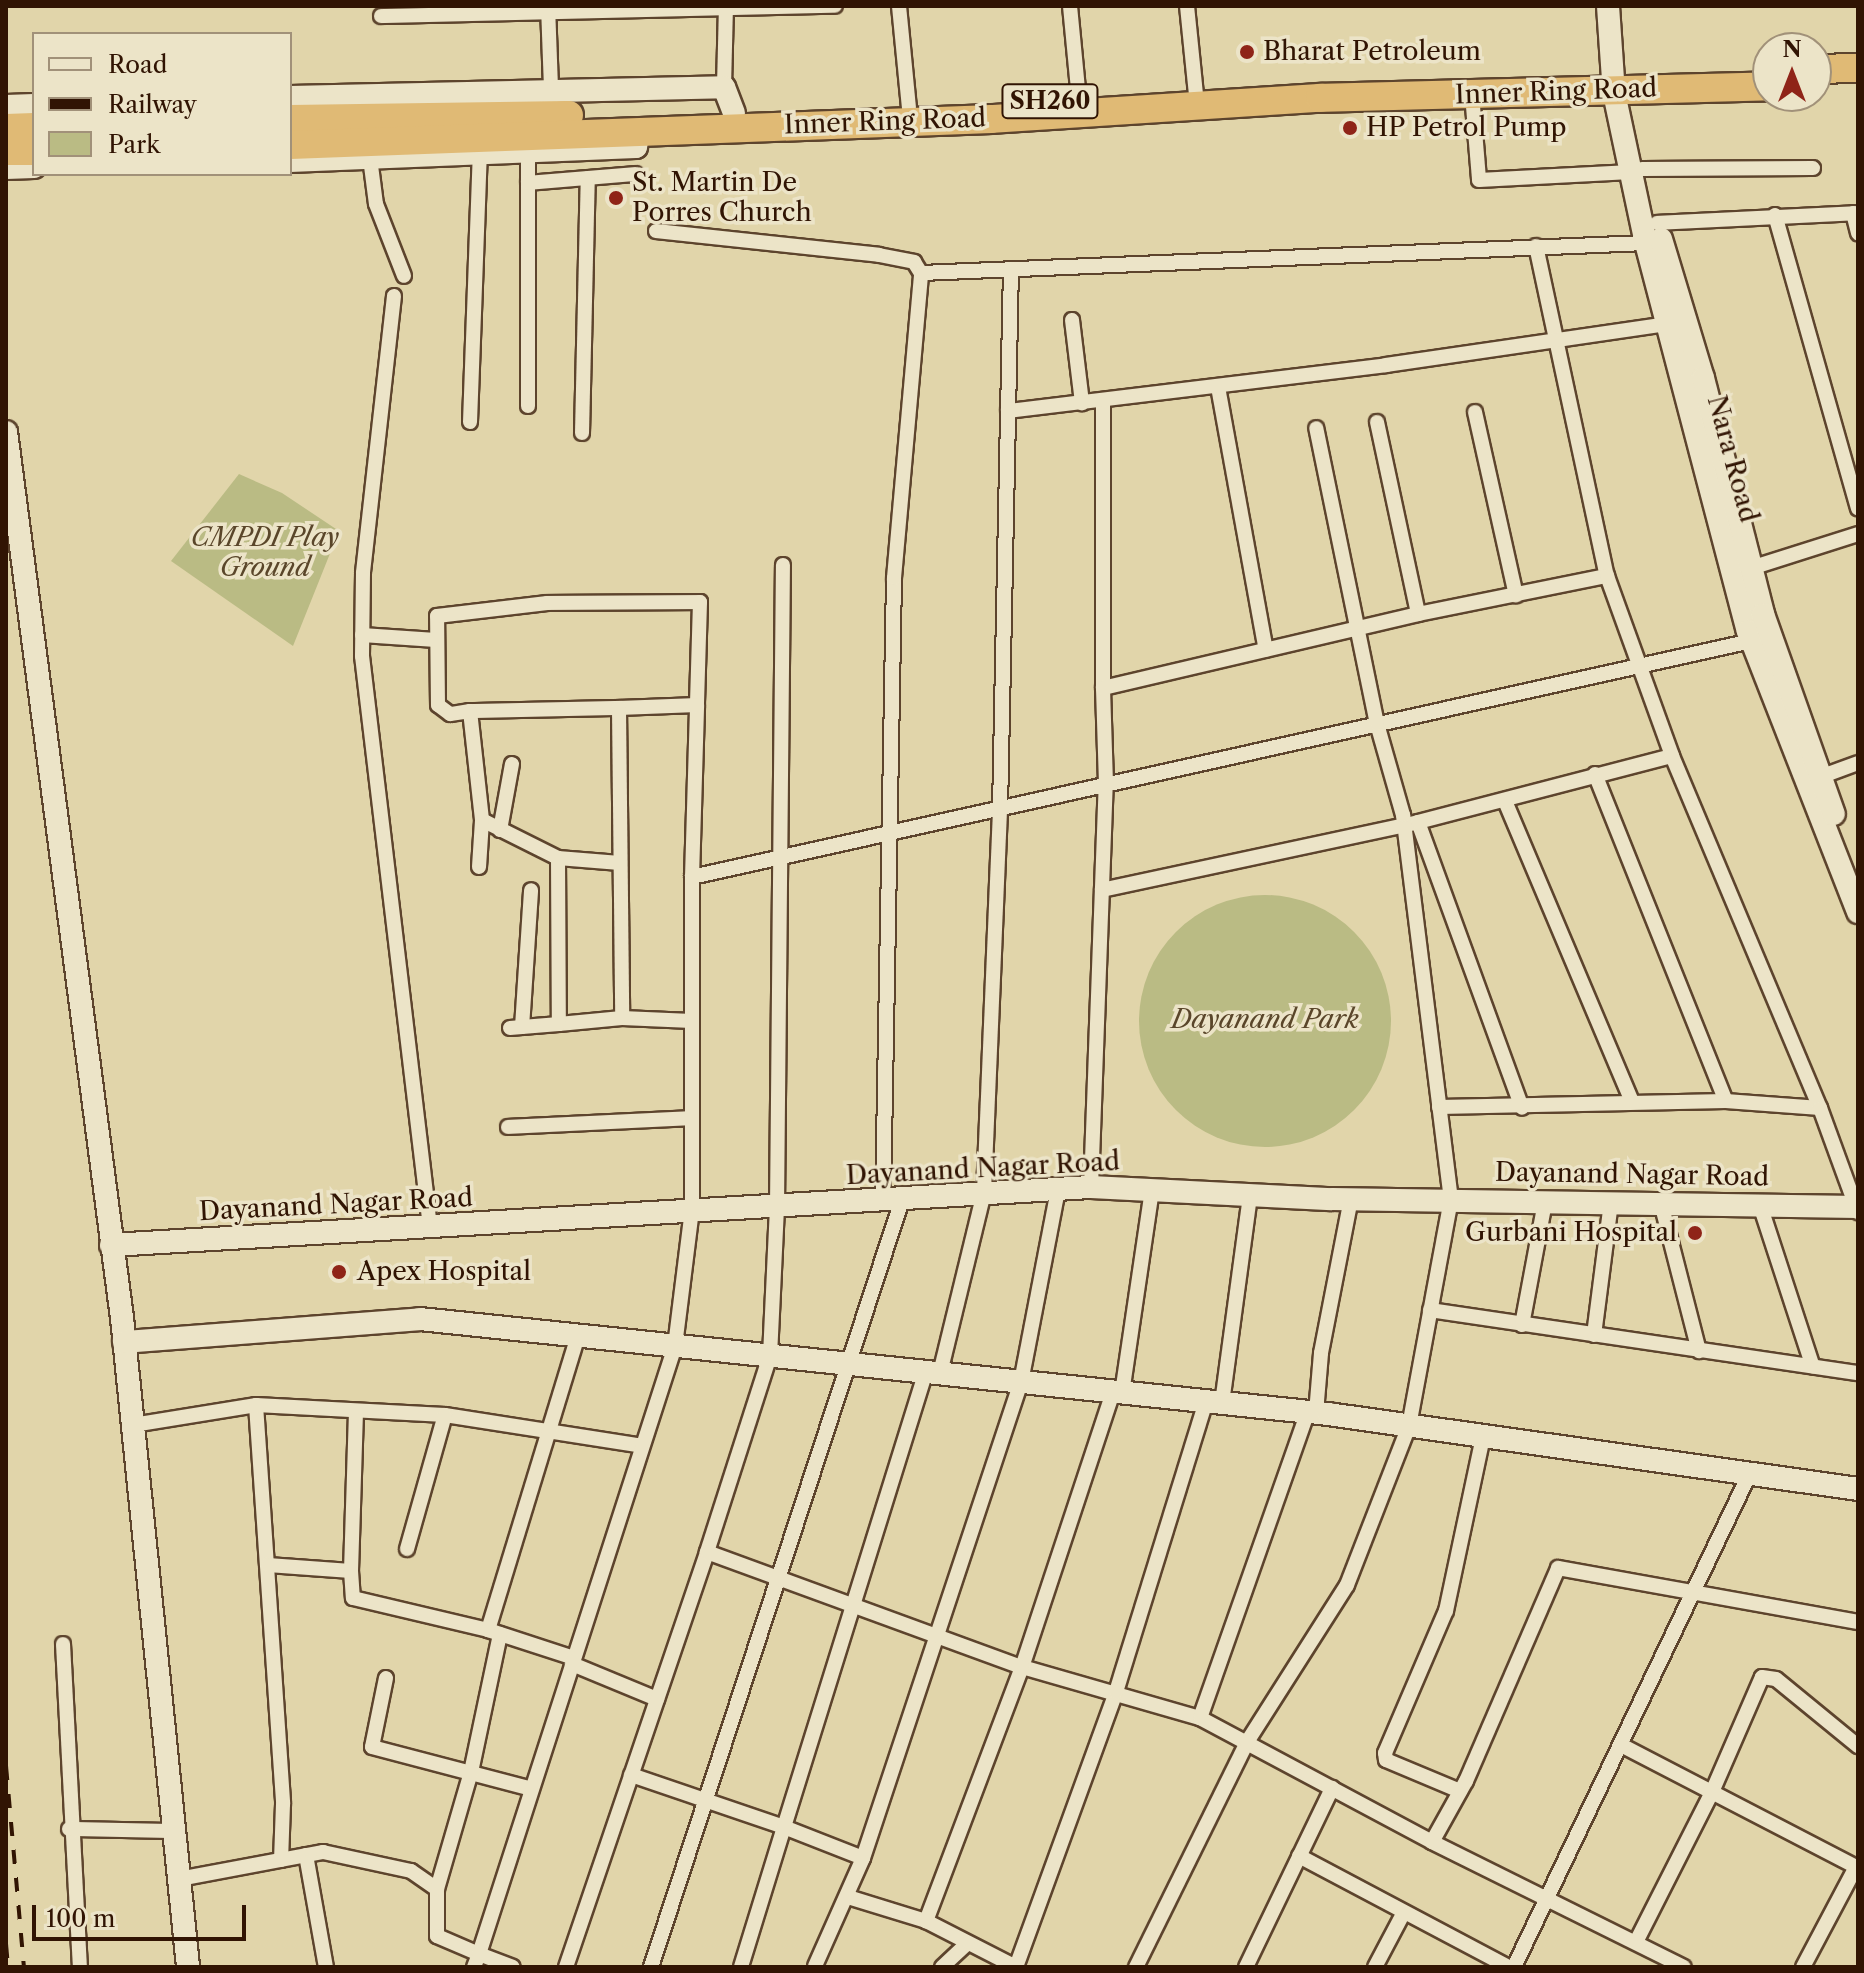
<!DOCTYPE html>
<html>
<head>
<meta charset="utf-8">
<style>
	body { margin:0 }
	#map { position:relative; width:1864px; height:1973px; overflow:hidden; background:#e1d5aa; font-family:"Libre Caslon Text",serif }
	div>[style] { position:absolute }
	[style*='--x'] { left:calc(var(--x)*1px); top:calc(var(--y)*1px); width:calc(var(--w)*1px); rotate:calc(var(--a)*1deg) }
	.green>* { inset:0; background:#babb84 }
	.round { border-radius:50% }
	.roads { filter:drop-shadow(2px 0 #5d442d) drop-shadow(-2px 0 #5d442d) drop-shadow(0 2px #5d442d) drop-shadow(0 -2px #5d442d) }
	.street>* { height:14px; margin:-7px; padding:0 7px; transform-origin:7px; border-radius:7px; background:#ece4c8 }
	.secondary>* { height:22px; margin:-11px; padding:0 11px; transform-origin:11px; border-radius:11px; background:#ece4c8 }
	.highway>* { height:28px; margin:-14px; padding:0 14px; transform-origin:14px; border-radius:14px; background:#e0ba75 }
	.rail>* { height:4px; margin-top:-2px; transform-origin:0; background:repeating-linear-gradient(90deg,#311403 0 14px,transparent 0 28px) }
	.dots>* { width:22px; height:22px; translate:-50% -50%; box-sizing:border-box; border:4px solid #ece4c8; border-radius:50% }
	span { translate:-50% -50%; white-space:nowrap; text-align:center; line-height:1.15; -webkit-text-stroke:7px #ece4c8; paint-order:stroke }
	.shield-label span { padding:2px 6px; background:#ece4c8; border:2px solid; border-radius:6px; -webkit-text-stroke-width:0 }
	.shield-label { font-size:24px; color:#311403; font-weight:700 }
	.poi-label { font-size:26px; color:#311403 }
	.left { translate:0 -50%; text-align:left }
	.right { translate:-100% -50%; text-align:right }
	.street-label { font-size:26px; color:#311403 }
	.park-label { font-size:26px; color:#5a462a; font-style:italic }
	.frame { position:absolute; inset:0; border:8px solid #311403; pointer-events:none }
	.legend { position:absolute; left:32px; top:32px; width:260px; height:144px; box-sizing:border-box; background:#ece4c8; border:2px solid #a19179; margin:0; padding:10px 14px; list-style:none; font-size:24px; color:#311403 }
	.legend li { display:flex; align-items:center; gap:16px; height:40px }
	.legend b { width:40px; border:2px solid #a19179 }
	.north { position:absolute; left:1752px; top:32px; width:80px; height:80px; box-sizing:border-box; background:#ece4c8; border:2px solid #a19179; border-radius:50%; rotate:0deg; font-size:22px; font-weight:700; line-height:32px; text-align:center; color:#311403 }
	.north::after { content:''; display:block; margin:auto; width:28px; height:36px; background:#8f2418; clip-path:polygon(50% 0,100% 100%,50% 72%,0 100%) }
	.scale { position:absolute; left:32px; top:1905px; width:214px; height:36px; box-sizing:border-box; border:4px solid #311403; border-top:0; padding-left:10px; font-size:24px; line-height:28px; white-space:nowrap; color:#311403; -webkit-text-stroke:6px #ece4c8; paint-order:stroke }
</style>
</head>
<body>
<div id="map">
	<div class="green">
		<i style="clip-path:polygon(239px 474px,282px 493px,339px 531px,293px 646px,171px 561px)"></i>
		<i class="round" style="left:1139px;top:895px;width:252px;height:252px"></i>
	</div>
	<div class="roads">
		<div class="street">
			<i style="--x:548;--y:6;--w:83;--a:87.9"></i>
			<i style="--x:899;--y:6;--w:102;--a:84.4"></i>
			<i style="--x:1070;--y:6;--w:94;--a:84.5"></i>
			<i style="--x:1187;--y:6;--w:88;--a:84.2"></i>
			<i style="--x:381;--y:16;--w:454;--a:-1.3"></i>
			<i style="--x:724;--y:87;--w:81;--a:-88.6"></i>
			<i style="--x:1472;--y:94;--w:86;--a:85.3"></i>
			<i style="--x:1479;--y:180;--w:152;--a:-3"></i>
			<i style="--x:528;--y:153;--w:253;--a:90"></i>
			<i style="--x:370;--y:158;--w:46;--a:82.6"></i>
			<i style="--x:376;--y:204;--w:77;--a:68.7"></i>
			<i style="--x:1642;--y:169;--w:171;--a:-0.3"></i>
			<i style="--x:528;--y:183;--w:108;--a:-4.8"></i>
			<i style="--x:1853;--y:213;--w:21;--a:76"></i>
			<i style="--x:1775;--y:215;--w:305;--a:74.2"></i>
			<i style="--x:1657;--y:223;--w:201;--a:-2.8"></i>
			<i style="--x:656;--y:231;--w:224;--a:6.1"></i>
			<i style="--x:879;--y:255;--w:36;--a:11"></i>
			<i style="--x:914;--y:262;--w:13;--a:58"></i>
			<i style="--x:1536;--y:246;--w:338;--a:77.9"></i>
			<i style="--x:394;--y:296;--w:279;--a:96.4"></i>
			<i style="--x:363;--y:573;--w:83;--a:90.7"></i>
			<i style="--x:362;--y:656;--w:575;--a:83.21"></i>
			<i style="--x:1072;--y:320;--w:84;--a:83.1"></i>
			<i style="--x:1218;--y:387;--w:267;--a:79.7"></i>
			<i style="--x:1103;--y:400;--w:288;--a:90"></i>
			<i style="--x:1008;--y:411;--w:381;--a:-6.9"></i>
			<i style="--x:1386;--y:365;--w:285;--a:-8.3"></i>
			<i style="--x:1475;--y:412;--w:188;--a:77.4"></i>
			<i style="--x:470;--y:422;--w:267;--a:-87.9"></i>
			<i style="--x:1377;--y:422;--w:196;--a:77.9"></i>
			<i style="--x:582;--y:433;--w:255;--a:-88.7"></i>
			<i style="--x:1751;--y:568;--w:112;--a:-17.6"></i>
			<i style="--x:362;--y:635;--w:74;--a:3.9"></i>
			<i style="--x:619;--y:708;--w:149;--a:178.8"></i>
			<i style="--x:470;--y:711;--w:110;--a:83.7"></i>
			<i style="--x:482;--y:820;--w:85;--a:26.6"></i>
			<i style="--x:558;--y:858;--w:62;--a:4.6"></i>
			<i style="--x:470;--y:711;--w:20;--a:171"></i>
			<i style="--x:450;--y:714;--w:15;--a:-143"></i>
			<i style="--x:438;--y:705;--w:89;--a:-90.6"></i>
			<i style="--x:437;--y:616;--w:111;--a:-6.7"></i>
			<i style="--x:547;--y:603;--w:153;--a:-0.4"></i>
			<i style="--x:700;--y:602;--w:103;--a:91.7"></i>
			<i style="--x:1595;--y:774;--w:352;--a:68.2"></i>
			<i style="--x:1820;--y:777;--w:40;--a:-20.2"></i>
			<i style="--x:1505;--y:801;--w:326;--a:67.1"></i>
			<i style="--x:1418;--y:822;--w:304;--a:70"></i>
			<i style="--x:500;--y:830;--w:67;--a:-79.7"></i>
			<i style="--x:558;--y:858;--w:166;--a:89.7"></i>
			<i style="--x:559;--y:1024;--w:63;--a:-5.4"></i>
			<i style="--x:479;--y:867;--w:47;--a:-86.3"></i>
			<i style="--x:692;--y:877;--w:172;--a:-88.3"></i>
			<i style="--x:697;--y:705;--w:78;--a:177.8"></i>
			<i style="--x:619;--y:708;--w:310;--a:89.4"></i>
			<i style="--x:622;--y:1018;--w:70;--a:2.5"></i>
			<i style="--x:1102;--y:890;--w:323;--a:-12.1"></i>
			<i style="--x:1418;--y:822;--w:262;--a:-14.6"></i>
			<i style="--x:522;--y:1027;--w:137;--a:-86.2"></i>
			<i style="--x:510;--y:1028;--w:49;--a:-4.7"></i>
			<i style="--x:1439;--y:1107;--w:287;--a:-1.2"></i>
			<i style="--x:1726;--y:1101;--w:94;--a:4.3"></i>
			<i style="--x:508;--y:1127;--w:184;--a:-2.8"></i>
			<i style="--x:1091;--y:1187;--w:403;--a:-87.9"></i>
			<i style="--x:1106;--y:784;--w:96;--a:-91.8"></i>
			<i style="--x:1103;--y:688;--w:324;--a:-13.2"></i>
			<i style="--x:1418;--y:614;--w:193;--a:-11.4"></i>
			<i style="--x:1607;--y:576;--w:191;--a:70.1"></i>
			<i style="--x:1672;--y:756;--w:382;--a:67.2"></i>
			<i style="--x:1820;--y:1108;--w:111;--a:69.9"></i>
			<i style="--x:883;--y:1202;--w:624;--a:-88.99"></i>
			<i style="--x:894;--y:578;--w:306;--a:-84.9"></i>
			<i style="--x:921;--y:273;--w:726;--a:-2.37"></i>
			<i style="--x:1661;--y:1203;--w:153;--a:75.6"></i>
			<i style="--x:1760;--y:1205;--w:170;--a:71.9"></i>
			<i style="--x:1430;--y:1310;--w:433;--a:8.4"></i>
			<i style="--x:1522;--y:1325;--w:125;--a:-79.4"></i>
			<i style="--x:1594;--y:1335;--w:133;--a:-82.7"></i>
			<i style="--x:940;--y:1373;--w:186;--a:-76.3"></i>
			<i style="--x:984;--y:1192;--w:382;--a:-87.6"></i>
			<i style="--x:1000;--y:810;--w:541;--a:-88.84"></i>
			<i style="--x:1113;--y:1392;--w:290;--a:108.3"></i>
			<i style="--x:1022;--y:1667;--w:185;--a:16"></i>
			<i style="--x:1200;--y:1718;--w:263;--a:28.1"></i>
			<i style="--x:1432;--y:1842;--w:281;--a:26.4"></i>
			<i style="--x:1122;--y:1393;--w:205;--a:-81.6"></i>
			<i style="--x:1222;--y:1403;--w:210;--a:-82.3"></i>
			<i style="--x:256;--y:1405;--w:400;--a:86.1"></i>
			<i style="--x:283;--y:1804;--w:56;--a:92"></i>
			<i style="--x:1316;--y:1413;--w:60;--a:-85.2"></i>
			<i style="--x:1321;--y:1353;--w:157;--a:-79"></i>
			<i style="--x:133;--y:1425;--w:125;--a:-9.2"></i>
			<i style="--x:256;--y:1405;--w:189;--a:3"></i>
			<i style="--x:445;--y:1415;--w:199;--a:8.9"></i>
			<i style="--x:407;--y:1549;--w:139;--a:-74.2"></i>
			<i style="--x:707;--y:1552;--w:206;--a:-72.2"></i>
			<i style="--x:770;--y:1356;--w:148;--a:-87.3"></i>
			<i style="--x:777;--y:1208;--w:643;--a:-89.47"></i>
			<i style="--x:268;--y:1565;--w:83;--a:4.1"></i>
			<i style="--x:351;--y:1571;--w:160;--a:-88.2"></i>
			<i style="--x:351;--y:1571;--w:27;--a:86"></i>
			<i style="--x:353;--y:1598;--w:139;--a:13.3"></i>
			<i style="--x:488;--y:1630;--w:90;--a:18"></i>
			<i style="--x:488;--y:1630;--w:308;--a:-73"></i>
			<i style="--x:63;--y:1644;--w:323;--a:87"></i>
			<i style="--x:572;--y:1664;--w:92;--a:22.4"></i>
			<i style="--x:386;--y:1678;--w:70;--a:101.5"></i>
			<i style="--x:372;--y:1747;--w:165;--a:14.7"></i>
			<i style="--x:1200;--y:1718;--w:324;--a:-70.6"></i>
			<i style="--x:1621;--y:1745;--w:267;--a:27.4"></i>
			<i style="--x:631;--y:1775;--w:162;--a:18.8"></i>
			<i style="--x:784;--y:1827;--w:146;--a:107.1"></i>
			<i style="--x:1460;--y:1791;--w:80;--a:-157.3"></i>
			<i style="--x:1386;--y:1760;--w:7;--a:-98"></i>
			<i style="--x:1385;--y:1753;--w:155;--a:-66.8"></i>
			<i style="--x:1446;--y:1611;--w:178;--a:-78"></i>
			<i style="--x:69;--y:1829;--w:106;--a:1.1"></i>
			<i style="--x:1432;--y:1842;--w:70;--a:-60.9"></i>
			<i style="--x:1466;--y:1781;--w:232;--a:-66.6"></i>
			<i style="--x:1558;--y:1568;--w:305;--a:10.2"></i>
			<i style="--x:306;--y:1855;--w:114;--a:79.9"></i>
			<i style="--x:1299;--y:1856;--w:238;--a:27.9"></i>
			<i style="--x:863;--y:1858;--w:85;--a:-158.6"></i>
			<i style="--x:784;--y:1827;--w:477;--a:-72.7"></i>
			<i style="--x:179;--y:1879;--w:147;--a:-10.6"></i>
			<i style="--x:323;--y:1852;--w:90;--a:12.2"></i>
			<i style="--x:411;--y:1871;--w:32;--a:35"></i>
			<i style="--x:437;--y:1889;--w:47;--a:90"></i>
			<i style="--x:437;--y:1936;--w:46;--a:23.2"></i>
			<i style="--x:479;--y:1954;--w:639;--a:-72.13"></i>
			<i style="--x:675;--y:1346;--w:138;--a:-82.9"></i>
			<i style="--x:692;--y:1209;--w:332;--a:-90"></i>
			<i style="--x:692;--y:877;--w:1085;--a:-12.56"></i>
			<i style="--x:437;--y:1889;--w:122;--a:-73.8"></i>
			<i style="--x:471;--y:1772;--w:141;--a:-78.1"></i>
			<i style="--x:848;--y:1897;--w:82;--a:17.1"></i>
			<i style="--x:1636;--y:1942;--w:168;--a:-63.1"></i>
			<i style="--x:1712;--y:1792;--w:125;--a:-66.5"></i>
			<i style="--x:1762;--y:1677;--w:14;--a:8"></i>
			<i style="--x:1776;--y:1679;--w:106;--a:39.3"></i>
			<i style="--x:815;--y:1966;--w:118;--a:-66"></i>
			<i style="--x:863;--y:1858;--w:502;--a:-71.64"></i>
			<i style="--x:1021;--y:1382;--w:197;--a:-79.1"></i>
			<i style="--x:474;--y:1967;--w:14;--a:-69"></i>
			<i style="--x:479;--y:1954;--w:36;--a:21"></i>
			<i style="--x:566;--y:1967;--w:438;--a:-71.2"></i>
			<i style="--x:707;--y:1552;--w:335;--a:20.1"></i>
			<i style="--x:1022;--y:1667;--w:272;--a:110.7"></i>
			<i style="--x:926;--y:1921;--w:101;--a:27.1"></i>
			<i style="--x:1016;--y:1967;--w:293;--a:-70"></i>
			<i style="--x:1116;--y:1692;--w:305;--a:-72.8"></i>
			<i style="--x:651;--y:1967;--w:807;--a:-71.88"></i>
			<i style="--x:942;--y:1967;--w:35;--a:-43"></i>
			<i style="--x:1136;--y:1967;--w:251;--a:-63.7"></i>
			<i style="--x:1247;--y:1742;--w:186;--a:-57.5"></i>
			<i style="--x:1347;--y:1585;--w:171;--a:-68.7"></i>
			<i style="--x:1409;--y:1426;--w:230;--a:-79.5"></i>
			<i style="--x:1451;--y:1200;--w:388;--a:-97.1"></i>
			<i style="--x:1403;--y:815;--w:95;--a:-105.9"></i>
			<i style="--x:1377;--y:724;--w:302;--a:-101.6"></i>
			<i style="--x:1246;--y:1967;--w:199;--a:-64.3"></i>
			<i style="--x:1375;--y:1967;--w:62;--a:-62.2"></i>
			<i style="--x:1514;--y:1967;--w:545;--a:-64.47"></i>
			<i style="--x:1803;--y:1967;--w:113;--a:-62.1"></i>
		</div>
		<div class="secondary">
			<i style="--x:1608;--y:6;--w:87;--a:86.1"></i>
			<i style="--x:1614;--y:93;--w:153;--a:78"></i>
			<i style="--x:1646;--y:243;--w:401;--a:75.3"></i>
			<i style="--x:1748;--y:631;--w:302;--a:68.6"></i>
			<i style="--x:290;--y:97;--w:434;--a:-1.3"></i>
			<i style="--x:724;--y:87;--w:28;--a:69"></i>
			<i style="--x:6;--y:106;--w:28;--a:-2"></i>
			<i style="--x:290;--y:161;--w:346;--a:-2.3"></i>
			<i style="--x:636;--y:147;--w:17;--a:-80"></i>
			<i style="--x:6;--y:168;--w:28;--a:-2"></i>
			<i style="--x:1661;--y:239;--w:145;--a:73.2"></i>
			<i style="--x:1703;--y:378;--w:244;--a:75.7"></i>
			<i style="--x:1763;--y:614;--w:212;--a:70.5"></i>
			<i style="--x:6;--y:432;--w:894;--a:82.54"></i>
			<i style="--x:122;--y:1318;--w:652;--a:84.19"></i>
			<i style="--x:111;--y:1245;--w:982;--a:-3.39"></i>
			<i style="--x:1091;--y:1187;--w:241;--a:2.9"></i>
			<i style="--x:1332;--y:1199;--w:526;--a:0.87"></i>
			<i style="--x:124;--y:1342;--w:297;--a:-4.4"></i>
			<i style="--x:420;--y:1319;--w:913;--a:5.97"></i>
			<i style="--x:1328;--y:1414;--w:535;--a:8.05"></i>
		</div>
		<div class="highway">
			<i style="--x:1816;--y:69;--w:42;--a:-1.4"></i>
			<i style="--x:290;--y:119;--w:279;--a:-0.8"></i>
			<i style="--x:6;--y:128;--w:28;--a:-2"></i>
			<i style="--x:290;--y:145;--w:702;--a:-2.12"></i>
			<i style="--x:992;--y:119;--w:329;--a:-3.7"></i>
			<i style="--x:1320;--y:98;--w:448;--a:-1.5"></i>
			<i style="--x:6;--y:151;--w:28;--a:0"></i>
		</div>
	</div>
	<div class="rail">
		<i style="--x:6;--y:1766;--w:202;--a:84.9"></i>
		<i style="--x:6;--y:1944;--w:23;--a:85"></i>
	</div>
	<div class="dots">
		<i style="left:1247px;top:52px;background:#8f2418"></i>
		<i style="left:1350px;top:128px;background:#8f2418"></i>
		<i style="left:616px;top:198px;background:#8f2418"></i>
		<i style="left:1695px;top:1233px;background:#8f2418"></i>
		<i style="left:339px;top:1272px;background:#8f2418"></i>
	</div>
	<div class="shield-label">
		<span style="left:1050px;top:101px">SH260</span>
	</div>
	<div class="poi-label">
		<span class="left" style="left:1263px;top:52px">Bharat Petroleum</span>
		<span class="left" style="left:1366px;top:128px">HP Petrol Pump</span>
		<span class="left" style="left:632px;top:198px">St. Martin De<br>Porres Church</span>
		<span class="right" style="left:1677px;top:1233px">Gurbani Hospital</span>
		<span class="left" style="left:357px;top:1272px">Apex Hospital</span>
	</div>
	<div class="street-label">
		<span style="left:1556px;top:92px;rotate:-2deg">Inner Ring Road</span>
		<span style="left:885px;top:122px;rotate:-2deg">Inner Ring Road</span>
		<span style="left:1732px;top:459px;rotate:75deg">Nara Road</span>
		<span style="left:983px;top:1169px;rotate:-3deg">Dayanand Nagar Road</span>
		<span style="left:1632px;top:1175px;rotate:1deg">Dayanand Nagar Road</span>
		<span style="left:336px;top:1205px;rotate:-3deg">Dayanand Nagar Road</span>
	</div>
	<div class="park-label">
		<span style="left:265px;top:553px">CMPDI Play<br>Ground</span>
		<span style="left:1265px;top:1020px">Dayanand Park</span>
	</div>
	<div class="frame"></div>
	<ul class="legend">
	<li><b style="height:10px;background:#ece4c8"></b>Road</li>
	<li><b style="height:10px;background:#311403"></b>Railway</li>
	<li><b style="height:22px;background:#babb84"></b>Park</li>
	</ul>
	<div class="north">N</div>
	<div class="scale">100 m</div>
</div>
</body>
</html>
